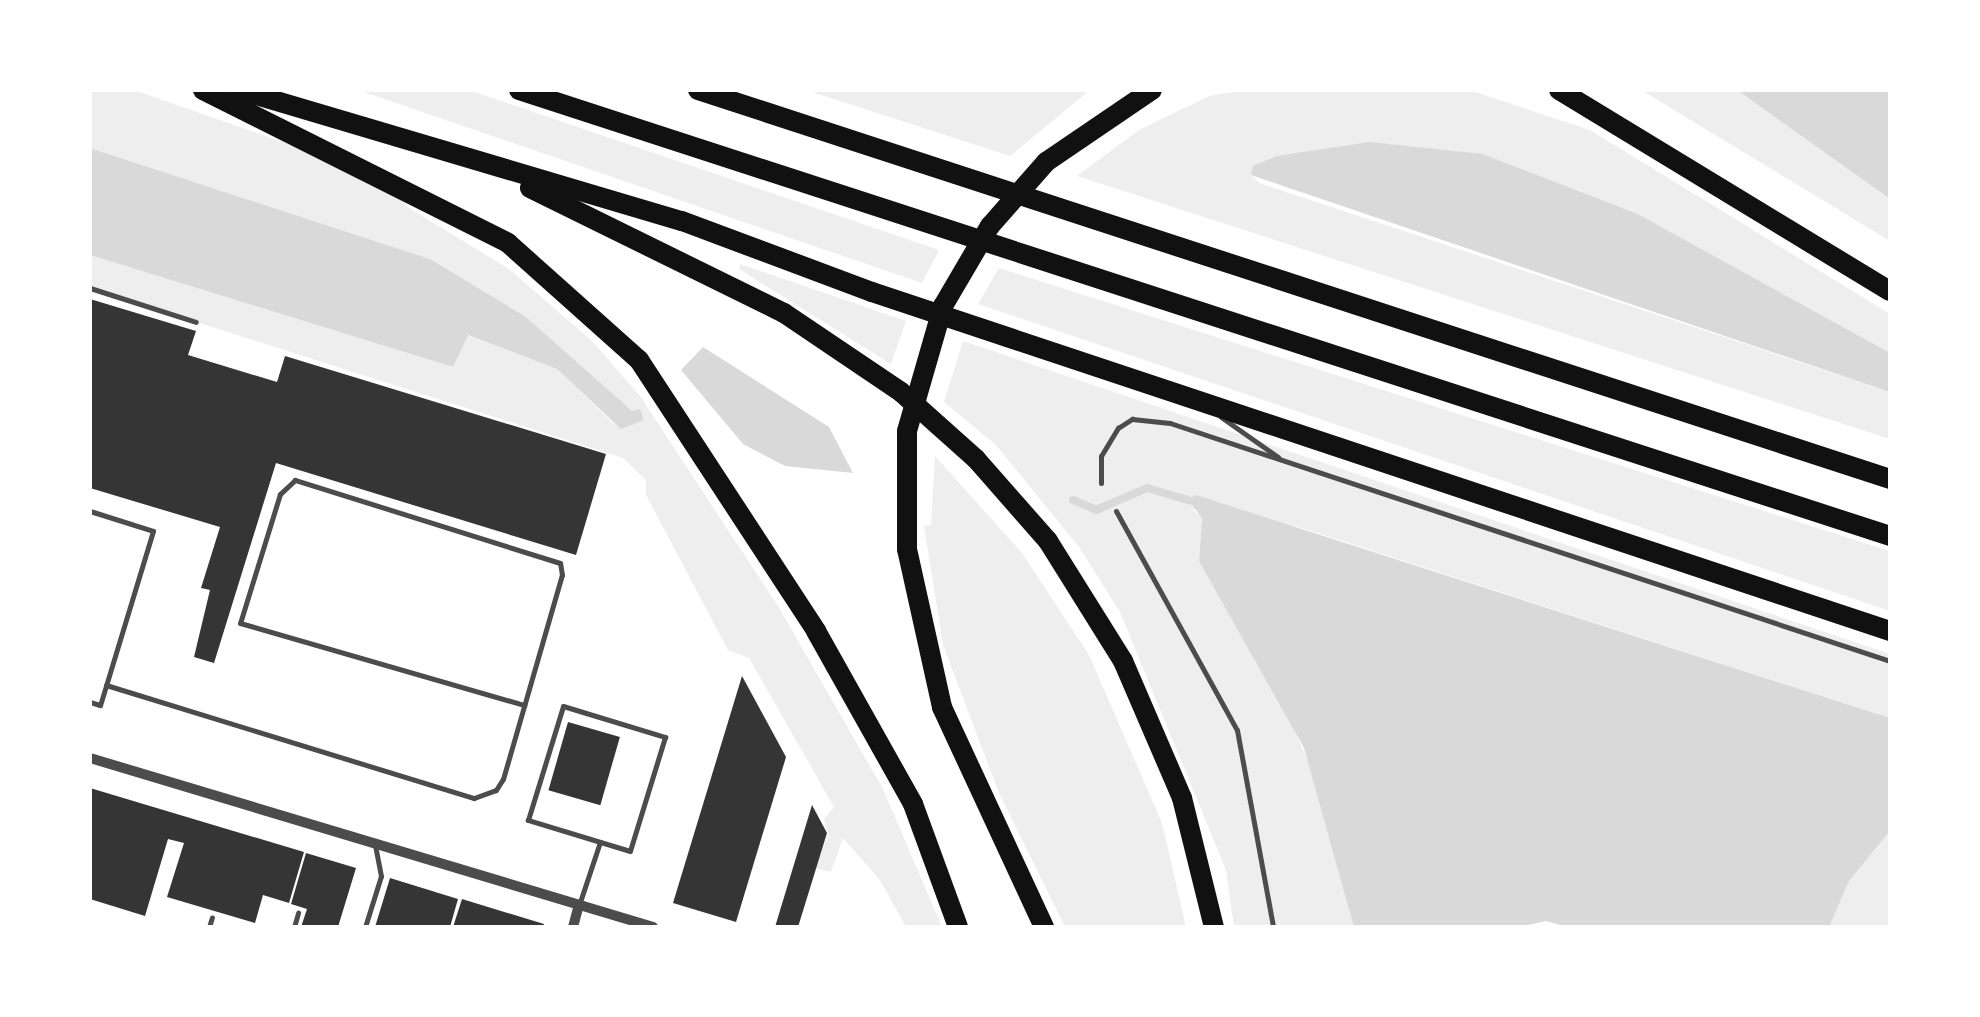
<!DOCTYPE html>
<html>
<head>
<meta charset="utf-8">
<style>
	body { margin:0 }
	#map { position:relative; width:1980px; height:1017px; overflow:hidden; background:#fff; font-family:"IBM Plex Sans",sans-serif }
	div>[style] { position:absolute }
	[style*='--x'] { left:calc(var(--x)*1px); top:calc(var(--y)*1px); width:calc(var(--w)*1px); rotate:calc(var(--a)*1deg) }
	.green>* { inset:0; background:#eee }
	.water>* { inset:0; background:#d9d9d9 }
	.stream>* { height:8px; margin:-4px; padding:0 4px; transform-origin:4px; border-radius:4px; background:#d9d9d9 }
	.building>* { inset:0; background:#353535; transform-origin:0 0 }
	.service>* { height:5px; margin:-2.5px; padding:0 2.5px; transform-origin:2.5px; border-radius:2.5px; background:#4c4c4c }
	.minor>* { height:10px; margin:-5px; padding:0 5px; transform-origin:5px; border-radius:5px; background:#4c4c4c }
	.motorway>* { height:20px; margin:-10px; padding:0 10px; transform-origin:10px; border-radius:10px; background:#111 }
	span { translate:-50% -50%; white-space:nowrap; text-align:center; line-height:1.15; -webkit-text-stroke:9px #fff; paint-order:stroke }
	.frame { position:absolute; inset:0; border:92px solid #fff; pointer-events:none }
</style>
</head>
<body>
<div id="map">
	<div class="green">
		<i style="clip-path:polygon(90px 90px,134px 90px,314px 153px,394px 192px,409px 208px,509px 269px,592px 341px,640px 396px,778px 606px,883px 789px,942px 927px,906px 927px,880px 880px,843px 838px,831px 872px,815px 868px,828px 836px,824px 819px,834px 807px,749px 658px,728px 650px,646px 495px,646px 480px,623px 458px,90px 288px,90px 255px,453px 367px,467px 335px,557px 369px,614px 424px,632px 411px,430px 259px,90px 148px)"></i>
		<i style="clip-path:polygon(358px 90px,469px 90px,939px 250px,922px 283px)"></i>
		<i style="clip-path:polygon(806px 90px,1090px 90px,1010px 156px)"></i>
		<i style="clip-path:polygon(1246px 90px,1469px 90px,1590px 130px,1890px 314px,1890px 353px,1638px 214px,1483px 154px,1251px 175px,1259px 183px,1890px 392px,1890px 439px,1077px 176px,1139px 130px,1209px 96px)"></i>
		<i style="clip-path:polygon(1641px 90px,1737px 90px,1890px 199px,1890px 241px)"></i>
		<i style="clip-path:polygon(740px 264px,906px 321px,891px 364px,739px 269px)"></i>
		<i style="clip-path:polygon(999px 268px,1890px 551px,1890px 611px,978px 304px)"></i>
		<i style="clip-path:polygon(963px 341px,1890px 654px,1890px 718px,1296px 526px,1191px 509px,1202px 517px,1199px 561px,1281px 701px,1317px 781px,1354px 927px,1234px 927px,1226px 870px,1120px 612px,1079px 547px,996px 445px,944px 402px)"></i>
		<i style="clip-path:polygon(935px 456px,1022px 553px,1089px 655px,1162px 823px,1186px 927px,1065px 927px,999px 793px,943px 645px,924px 526px,931px 525px)"></i>
		<i style="clip-path:polygon(1890px 831px,1890px 927px,1829px 927px,1849px 881px)"></i>
	</div>
	<div class="water">
		<i style="clip-path:polygon(1737px 90px,1890px 90px,1890px 199px)"></i>
		<i style="clip-path:polygon(1369px 142px,1483px 154px,1638px 214px,1890px 353px,1890px 392px,1251px 175px,1253px 166px,1277px 156px)"></i>
		<i style="clip-path:polygon(90px 148px,430px 259px,526px 317px,632px 411px,640px 409px,644px 420px,621px 429px,557px 369px,468px 335px,453px 367px,90px 255px)"></i>
		<i style="clip-path:polygon(703px 347px,829px 427px,853px 473px,785px 466px,743px 444px,681px 370px)"></i>
		<i style="clip-path:polygon(1196px 495px,1890px 718px,1890px 831px,1849px 881px,1829px 927px,1567px 927px,1546px 921px,1520px 927px,1354px 927px,1304px 748px,1199px 561px,1202px 518px,1188px 500px)"></i>
	</div>
	<div class="stream">
		<i style="--x:1073;--y:500;--w:25;--a:23"></i>
		<i style="--x:1096;--y:510;--w:56;--a:-23.3"></i>
		<i style="--x:1147;--y:488;--w:43;--a:16.3"></i>
	</div>
	<div class="building">
		<i style="clip-path:polygon(90px 299px,196px 331px,188px 355px,277px 382px,285px 356px,606px 454px,576px 555px,276px 463px,214px 663px,194px 657px,210px 590px,201px 588px,220px 527px,90px 488px)"></i>
		<i style="clip-path:polygon(742px 676px,786px 757px,736px 922px,673px 903px)"></i>
		<i style="left:568px;top:722px;width:54px;height:71px;rotate:16deg"></i>
		<i style="clip-path:polygon(90px 788px,304px 852px,289px 903px,263px 895px,255px 923px,167px 897px,184px 843px,168px 839px,145px 916px,90px 899px)"></i>
		<i style="clip-path:polygon(812px 805px,827px 833px,798px 927px,775px 927px)"></i>
		<i style="clip-path:polygon(306px 853px,356px 868px,338px 927px,301px 927px,307px 909px,291px 904px)"></i>
		<i style="clip-path:polygon(390px 878px,458px 899px,450px 927px,375px 927px)"></i>
		<i style="clip-path:polygon(462px 899px,544px 924px,543px 927px,453px 927px)"></i>
	</div>
	<div class="service">
		<i style="--x:90;--y:288;--w:111;--a:17.8"></i>
		<i style="--x:1221;--y:417;--w:70;--a:35.1"></i>
		<i style="--x:1101;--y:483;--w:27;--a:-90"></i>
		<i style="--x:1101;--y:456;--w:33;--a:-59"></i>
		<i style="--x:1118;--y:428;--w:17;--a:-33"></i>
		<i style="--x:1132;--y:419;--w:38;--a:6"></i>
		<i style="--x:1170;--y:423;--w:758;--a:18.29"></i>
		<i style="--x:90;--y:511;--w:66;--a:17.6"></i>
		<i style="--x:153;--y:531;--w:182;--a:106.9"></i>
		<i style="--x:100;--y:705;--w:10;--a:-163"></i>
		<i style="--x:1116;--y:511;--w:250;--a:61.1"></i>
		<i style="--x:1237;--y:730;--w:200;--a:79.6"></i>
		<i style="--x:106;--y:685;--w:385;--a:17.1"></i>
		<i style="--x:474;--y:798;--w:23;--a:-20"></i>
		<i style="--x:496;--y:790;--w:13;--a:-58"></i>
		<i style="--x:503;--y:779;--w:212;--a:-73.9"></i>
		<i style="--x:562;--y:575;--w:12;--a:-99"></i>
		<i style="--x:560;--y:563;--w:278;--a:-162.6"></i>
		<i style="--x:295;--y:480;--w:21;--a:137"></i>
		<i style="--x:280;--y:494;--w:135;--a:107.2"></i>
		<i style="--x:240;--y:623;--w:296;--a:16.1"></i>
		<i style="--x:563;--y:706;--w:107;--a:16.9"></i>
		<i style="--x:665;--y:737;--w:119;--a:107.1"></i>
		<i style="--x:630;--y:851;--w:107;--a:-163.1"></i>
		<i style="--x:528;--y:820;--w:119;--a:-72.9"></i>
		<i style="--x:580;--y:902;--w:63;--a:-71.6"></i>
		<i style="--x:209;--y:927;--w:10;--a:-73"></i>
		<i style="--x:294;--y:927;--w:15;--a:-74"></i>
		<i style="--x:365;--y:927;--w:53;--a:-72.6"></i>
		<i style="--x:381;--y:876;--w:31;--a:-101"></i>
	</div>
	<div class="minor">
		<i style="--x:90;--y:758;--w:588;--a:16.71"></i>
		<i style="--x:573;--y:927;--w:23;--a:-75"></i>
	</div>
	<div class="motorway">
		<i style="--x:203;--y:90;--w:341;--a:26.6"></i>
		<i style="--x:508;--y:243;--w:176;--a:41.8"></i>
		<i style="--x:639;--y:360;--w:324;--a:56.8"></i>
		<i style="--x:816;--y:631;--w:198;--a:60.7"></i>
		<i style="--x:913;--y:804;--w:131;--a:69.9"></i>
		<i style="--x:239;--y:90;--w:462;--a:16.5"></i>
		<i style="--x:682;--y:221;--w:203;--a:20.5"></i>
		<i style="--x:872;--y:292;--w:1073;--a:18.42"></i>
		<i style="--x:519;--y:90;--w:1442;--a:18.02"></i>
		<i style="--x:698;--y:90;--w:1254;--a:18.07"></i>
		<i style="--x:1559;--y:90;--w:387;--a:31.3"></i>
		<i style="--x:530;--y:188;--w:283;--a:26.2"></i>
		<i style="--x:784;--y:313;--w:141;--a:34"></i>
		<i style="--x:901;--y:392;--w:101;--a:41.8"></i>
		<i style="--x:976;--y:459;--w:109;--a:48.7"></i>
		<i style="--x:1048;--y:541;--w:142;--a:58"></i>
		<i style="--x:1123;--y:661;--w:149;--a:66.7"></i>
		<i style="--x:1182;--y:798;--w:133;--a:76.1"></i>
		<i style="--x:1044;--y:927;--w:242;--a:-114.9"></i>
		<i style="--x:942;--y:707;--w:162;--a:-102.5"></i>
		<i style="--x:907;--y:549;--w:118;--a:-90"></i>
		<i style="--x:907;--y:431;--w:130;--a:-73.9"></i>
		<i style="--x:943;--y:306;--w:93;--a:-59.6"></i>
		<i style="--x:990;--y:226;--w:85;--a:-48.8"></i>
		<i style="--x:1046;--y:162;--w:128;--a:-34.2"></i>
	</div>
	<div class="frame"></div>
</div>
</body>
</html>
